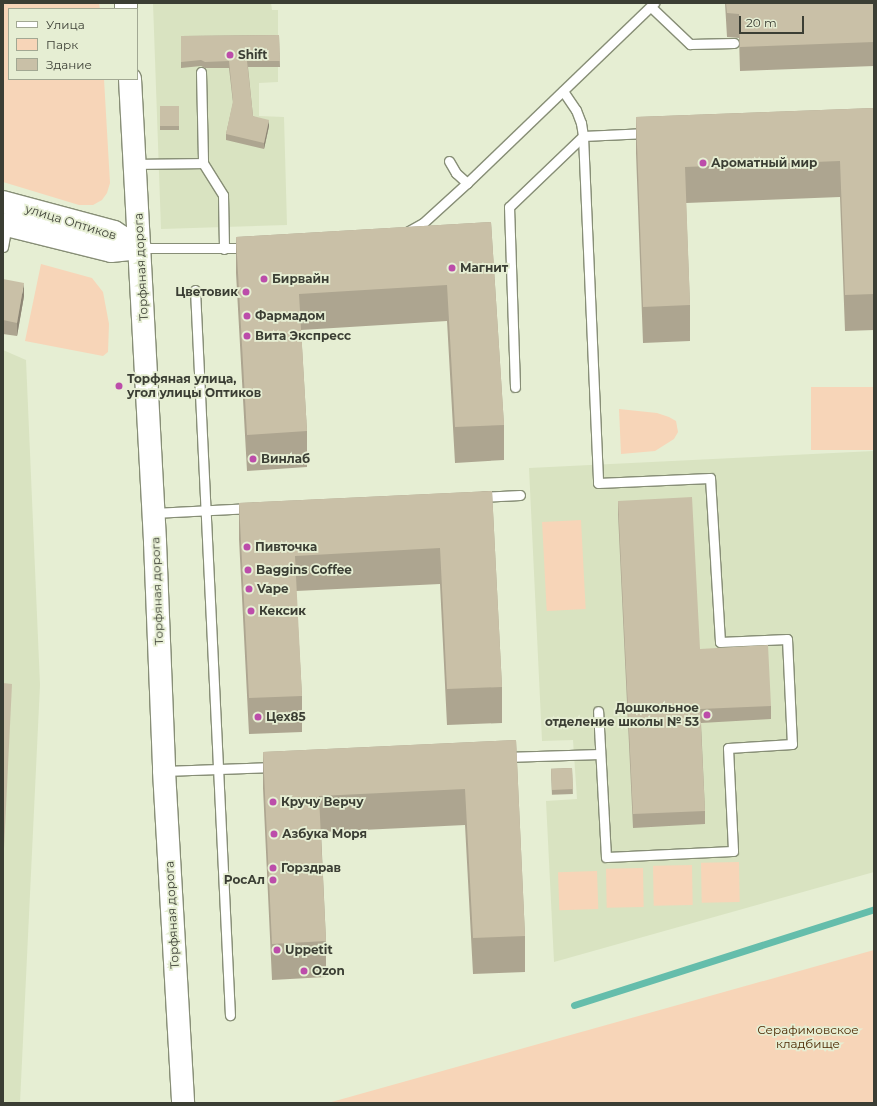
<!DOCTYPE html>
<html>
<head>
<meta charset="utf-8">
<style>
	body { margin:0 }
	#map { position:relative; width:877px; height:1106px; overflow:hidden; background:#e6eed3; font-family:Montserrat,sans-serif }
	div>[style] { position:absolute }
	[style*='--x'] { left:calc(var(--x)*1px); top:calc(var(--y)*1px); width:calc(var(--w)*1px); rotate:calc(var(--a)*1deg) }
	.built>* { inset:0; background:#d9e3c1 }
	.green>* { inset:0; background:#f7d5b8; transform-origin:0 0 }
	.stream>* { height:7px; margin:-3.5px; padding:0 3.5px; transform-origin:3.5px; border-radius:3.5px; background:#65bdab }
	.roads { filter:drop-shadow(1px 0 #878e76) drop-shadow(-1px 0 #878e76) drop-shadow(0 1px #878e76) drop-shadow(0 -1px #878e76) }
	.service>* { height:9px; margin:-4.5px; padding:0 4.5px; transform-origin:4.5px; border-radius:4.5px; background:#fff }
	.secondary>* { height:22px; margin:-11px; padding:0 11px; transform-origin:11px; border-radius:11px; background:#fff }
	.wall>* { inset:0; background:#ada590; transform-origin:0 0 }
	.shaded-wall>* { inset:0; background:#8d8675 }
	.building>* { inset:0; background:#c9c0a7; transform-origin:0 0 }
	.dots>* { width:11px; height:11px; translate:-50% -50%; box-sizing:border-box; border:2px solid #e6eed3; border-radius:50% }
	span { translate:-50% -50%; white-space:nowrap; text-align:center; line-height:1.15; -webkit-text-stroke:3.5px #e6eed3; paint-order:stroke }
	.poi-label { font-size:12px; color:#3b3e34; font-weight:700 }
	.left { translate:0 -50%; text-align:left }
	.right { translate:-100% -50%; text-align:right }
	.street-label { font-size:12px; color:#3b3e34 }
	.park-label { font-size:12px; color:#4d2903 }
	.frame { position:absolute; inset:0; border:4px solid #3b3e34; pointer-events:none }
	.legend { position:absolute; left:8px; top:8px; width:130px; height:72px; box-sizing:border-box; background:#e6eed3; border:1px solid #a2a893; margin:0; padding:5px 7px; list-style:none; font-size:12px; color:#3b3e34 }
	.legend li { display:flex; align-items:center; gap:8px; height:20px }
	.legend b { width:20px; border:1px solid #a2a893 }
	.scale { position:absolute; left:739px; top:16px; width:65px; height:18px; box-sizing:border-box; border:2px solid #3b3e34; border-top:0; padding-left:5px; font-size:12px; line-height:14px; white-space:nowrap; color:#3b3e34; -webkit-text-stroke:3px #e6eed3; paint-order:stroke }
</style>
</head>
<body>
<div id="map">
	<div class="built">
		<i style="clip-path:polygon(153px 3px,271px 3px,272px 10px,278px 10px,278px 82px,259px 83px,259px 116px,284px 117px,287px 225px,161px 229px)"></i>
		<i style="clip-path:polygon(3px 350px,26px 360px,40px 685px,20px 1103px,3px 1103px)"></i>
		<i style="clip-path:polygon(874px 451px,874px 872px,554px 962px,546px 801px,577px 799px,573px 740px,542px 741px,529px 468px)"></i>
	</div>
	<div class="green">
		<i style="clip-path:polygon(3px 3px,99px 3px,100px 9px,9px 9px,9px 79px,104px 79px,110px 183px,107px 193px,102px 200px,93px 205px,79px 205px,3px 182px)"></i>
		<i style="clip-path:polygon(41px 264px,92px 278px,103px 292px,109px 324px,108px 352px,103px 356px,25px 341px)"></i>
		<i style="left:874px;top:387px;width:63px;height:63px;rotate:90deg"></i>
		<i style="clip-path:polygon(619px 409px,657px 413px,669px 417px,676px 421px,678px 432px,674px 439px,655px 451px,621px 454px)"></i>
		<i style="left:581px;top:520px;width:89px;height:39px;rotate:87deg"></i>
		<i style="left:739px;top:862px;width:40px;height:38px;rotate:89deg"></i>
		<i style="left:692px;top:865px;width:40px;height:39px;rotate:89deg"></i>
		<i style="left:643px;top:868px;width:39px;height:37px;rotate:89deg"></i>
		<i style="left:597px;top:871px;width:38px;height:39px;rotate:88deg"></i>
		<i style="clip-path:polygon(874px 950px,874px 1103px,328px 1103px)"></i>
	</div>
	<div class="stream">
		<i style="--x:574;--y:1005;--w:315;--a:-17.7"></i>
	</div>
	<div class="roads">
		<div class="service">
			<i style="--x:651;--y:7;--w:54;--a:43.5"></i>
			<i style="--x:690;--y:44;--w:44;--a:-1.3"></i>
			<i style="--x:201;--y:72;--w:91;--a:88.7"></i>
			<i style="--x:203;--y:163;--w:38;--a:58"></i>
			<i style="--x:223;--y:195;--w:54;--a:88.9"></i>
			<i style="--x:563;--y:91;--w:23;--a:56"></i>
			<i style="--x:576;--y:110;--w:14;--a:69"></i>
			<i style="--x:581;--y:123;--w:13;--a:81"></i>
			<i style="--x:583;--y:136;--w:347;--a:87.5"></i>
			<i style="--x:598;--y:483;--w:112;--a:-2.6"></i>
			<i style="--x:710;--y:478;--w:164;--a:86.5"></i>
			<i style="--x:720;--y:642;--w:67;--a:-2.6"></i>
			<i style="--x:787;--y:639;--w:105;--a:87.3"></i>
			<i style="--x:792;--y:744;--w:64;--a:176.4"></i>
			<i style="--x:728;--y:748;--w:103;--a:87.2"></i>
			<i style="--x:733;--y:851;--w:127;--a:177.3"></i>
			<i style="--x:606;--y:857;--w:146;--a:-93.1"></i>
			<i style="--x:449;--y:161;--w:14;--a:60"></i>
			<i style="--x:456;--y:173;--w:15;--a:42"></i>
			<i style="--x:135;--y:164;--w:68;--a:-0.8"></i>
			<i style="--x:407;--y:232;--w:18;--a:-29"></i>
			<i style="--x:423;--y:223;--w:59;--a:-42.3"></i>
			<i style="--x:467;--y:183;--w:260;--a:-43.9"></i>
			<i style="--x:3;--y:247;--w:22;--a:-80"></i>
			<i style="--x:140;--y:248;--w:107;--a:0"></i>
			<i style="--x:195;--y:290;--w:726;--a:87.24"></i>
			<i style="--x:515;--y:387;--w:180;--a:-91.9"></i>
			<i style="--x:509;--y:207;--w:103;--a:-43.8"></i>
			<i style="--x:583;--y:136;--w:64;--a:-2.7"></i>
			<i style="--x:480;--y:497;--w:40;--a:-2.9"></i>
			<i style="--x:153;--y:513;--w:99;--a:-2.9"></i>
			<i style="--x:505;--y:757;--w:95;--a:-1.8"></i>
			<i style="--x:164;--y:771;--w:110;--a:-2.1"></i>
		</div>
		<div class="secondary">
			<i style="--x:126;--y:3;--w:6;--a:90"></i>
			<i style="--x:130;--y:79;--w:464;--a:86.9"></i>
			<i style="--x:155;--y:542;--w:229;--a:87.7"></i>
			<i style="--x:164;--y:771;--w:333;--a:86.7"></i>
			<i style="--x:3;--y:202;--w:115;--a:15.1"></i>
			<i style="--x:114;--y:232;--w:31;--a:32"></i>
			<i style="--x:3;--y:224;--w:111;--a:14"></i>
			<i style="--x:111;--y:251;--w:29;--a:-6"></i>
		</div>
	</div>
	<div class="wall">
		<i style="clip-path:polygon(725px 3px,874px 3px,874px 66px,740px 71px,739px 38px,727px 37px)"></i>
		<i style="clip-path:polygon(279px 35px,280px 67px,248px 67px,253px 116px,269px 126px,264px 149px,226px 140px,226px 134px,233px 103px,229px 68px,205px 68px,201px 66px,181px 68px,181px 36px)"></i>
		<i style="left:160px;top:106px;width:19px;height:24px"></i>
		<i style="clip-path:polygon(874px 108px,874px 330px,845px 331px,840px 197px,686px 203px,690px 305px,690px 341px,643px 343px,636px 153px,636px 117px)"></i>
		<i style="clip-path:polygon(491px 222px,504px 425px,504px 460px,455px 463px,447px 321px,301px 330px,307px 431px,307px 467px,247px 471px,236px 273px,236px 237px)"></i>
		<i style="clip-path:polygon(3px 279px,24px 296px,17px 336px,3px 334px)"></i>
		<i style="clip-path:polygon(492px 491px,502px 687px,502px 723px,447px 725px,440px 584px,296px 591px,302px 696px,302px 732px,249px 734px,239px 539px,239px 503px)"></i>
		<i style="clip-path:polygon(618px 501px,700px 649px,771px 706px,771px 719px,701px 723px,705px 811px,705px 824px,633px 828px,618px 514px)"></i>
		<i style="clip-path:polygon(516px 740px,525px 936px,525px 972px,473px 974px,465px 825px,321px 832px,326px 941px,326px 977px,272px 980px,263px 788px,263px 752px)"></i>
		<i style="left:572px;top:768px;width:26px;height:21px;rotate:88deg"></i>
	</div>
	<div class="shaded-wall">
		<i style="clip-path:polygon(269px 120px,269px 126px,264px 149px,264px 143px)"></i>
		<i style="clip-path:polygon(24px 283px,24px 296px,17px 336px,17px 323px)"></i>
	</div>
	<div class="building">
		<i style="clip-path:polygon(726px 3px,874px 3px,874px 42px,740px 47px,739px 14px,727px 13px)"></i>
		<i style="clip-path:polygon(279px 35px,280px 61px,247px 61px,253px 116px,269px 120px,264px 143px,226px 134px,233px 101px,229px 61px,205px 62px,201px 60px,181px 62px,181px 36px)"></i>
		<i style="left:160px;top:106px;width:19px;height:20px"></i>
		<i style="clip-path:polygon(874px 108px,874px 294px,845px 295px,840px 161px,685px 167px,690px 305px,643px 307px,636px 117px)"></i>
		<i style="clip-path:polygon(491px 222px,504px 425px,455px 427px,447px 285px,299px 294px,307px 431px,247px 435px,236px 237px)"></i>
		<i style="clip-path:polygon(3px 279px,24px 283px,17px 323px,3px 320px)"></i>
		<i style="clip-path:polygon(492px 491px,502px 687px,447px 689px,440px 548px,295px 556px,302px 696px,249px 698px,239px 503px)"></i>
		<i style="clip-path:polygon(692px 497px,700px 649px,768px 645px,771px 706px,700px 709px,705px 811px,633px 814px,618px 501px)"></i>
		<i style="clip-path:polygon(3px 683px,12px 684px,3px 869px)"></i>
		<i style="clip-path:polygon(516px 740px,525px 936px,473px 938px,465px 789px,319px 796px,326px 941px,272px 944px,263px 752px)"></i>
		<i style="left:572px;top:768px;width:21px;height:21px;rotate:87deg"></i>
	</div>
	<div class="dots">
		<i style="left:230px;top:55px;background:#bc4daa"></i>
		<i style="left:703px;top:163px;background:#bc4daa"></i>
		<i style="left:452px;top:268px;background:#bc4daa"></i>
		<i style="left:264px;top:279px;background:#bc4daa"></i>
		<i style="left:246px;top:292px;background:#bc4daa"></i>
		<i style="left:247px;top:316px;background:#bc4daa"></i>
		<i style="left:247px;top:336px;background:#bc4daa"></i>
		<i style="left:119px;top:386px;background:#bc4daa"></i>
		<i style="left:253px;top:459px;background:#bc4daa"></i>
		<i style="left:247px;top:547px;background:#bc4daa"></i>
		<i style="left:248px;top:570px;background:#bc4daa"></i>
		<i style="left:249px;top:589px;background:#bc4daa"></i>
		<i style="left:251px;top:611px;background:#bc4daa"></i>
		<i style="left:707px;top:715px;background:#bc4daa"></i>
		<i style="left:258px;top:717px;background:#bc4daa"></i>
		<i style="left:273px;top:802px;background:#bc4daa"></i>
		<i style="left:274px;top:834px;background:#bc4daa"></i>
		<i style="left:273px;top:868px;background:#bc4daa"></i>
		<i style="left:273px;top:880px;background:#bc4daa"></i>
		<i style="left:277px;top:950px;background:#bc4daa"></i>
		<i style="left:304px;top:971px;background:#bc4daa"></i>
	</div>
	<div class="poi-label">
		<span class="left" style="left:238px;top:55px">Shift</span>
		<span class="left" style="left:711px;top:163px">Ароматный мир</span>
		<span class="left" style="left:460px;top:268px">Магнит</span>
		<span class="left" style="left:272px;top:279px">Бирвайн</span>
		<span class="right" style="left:238px;top:292px">Цветовик</span>
		<span class="left" style="left:255px;top:316px">Фармадом</span>
		<span class="left" style="left:255px;top:336px">Вита Экспресс</span>
		<span class="left" style="left:127px;top:386px">Торфяная улица,<br>угол улицы Оптиков</span>
		<span class="left" style="left:261px;top:459px">Винлаб</span>
		<span class="left" style="left:255px;top:547px">Пивточка</span>
		<span class="left" style="left:256px;top:570px">Baggins Coffee</span>
		<span class="left" style="left:257px;top:589px">Vape</span>
		<span class="left" style="left:259px;top:611px">Кексик</span>
		<span class="right" style="left:699px;top:715px">Дошкольное<br>отделение школы № 53</span>
		<span class="left" style="left:266px;top:717px">Цех85</span>
		<span class="left" style="left:281px;top:802px">Кручу Верчу</span>
		<span class="left" style="left:282px;top:834px">Азбука Моря</span>
		<span class="left" style="left:281px;top:868px">Горздрав</span>
		<span class="right" style="left:265px;top:880px">РосАл</span>
		<span class="left" style="left:285px;top:950px">Uppetit</span>
		<span class="left" style="left:312px;top:971px">Ozon</span>
	</div>
	<div class="street-label">
		<span style="left:71px;top:222px;rotate:17deg">улица Оптиков</span>
		<span style="left:141px;top:267px;rotate:-93deg">Торфяная дорога</span>
		<span style="left:157px;top:591px;rotate:-92deg">Торфяная дорога</span>
		<span style="left:172px;top:915px;rotate:-93deg">Торфяная дорога</span>
	</div>
	<div class="park-label">
		<span style="left:808px;top:1037px">Серафимовское<br>кладбище</span>
	</div>
	<div class="frame"></div>
	<ul class="legend">
	<li><b style="height:5px;background:#fff"></b>Улица</li>
	<li><b style="height:11px;background:#f7d5b8"></b>Парк</li>
	<li><b style="height:11px;background:#c9c0a7"></b>Здание</li>
	</ul>
	<div class="scale">20 m</div>
</div>
</body>
</html>
